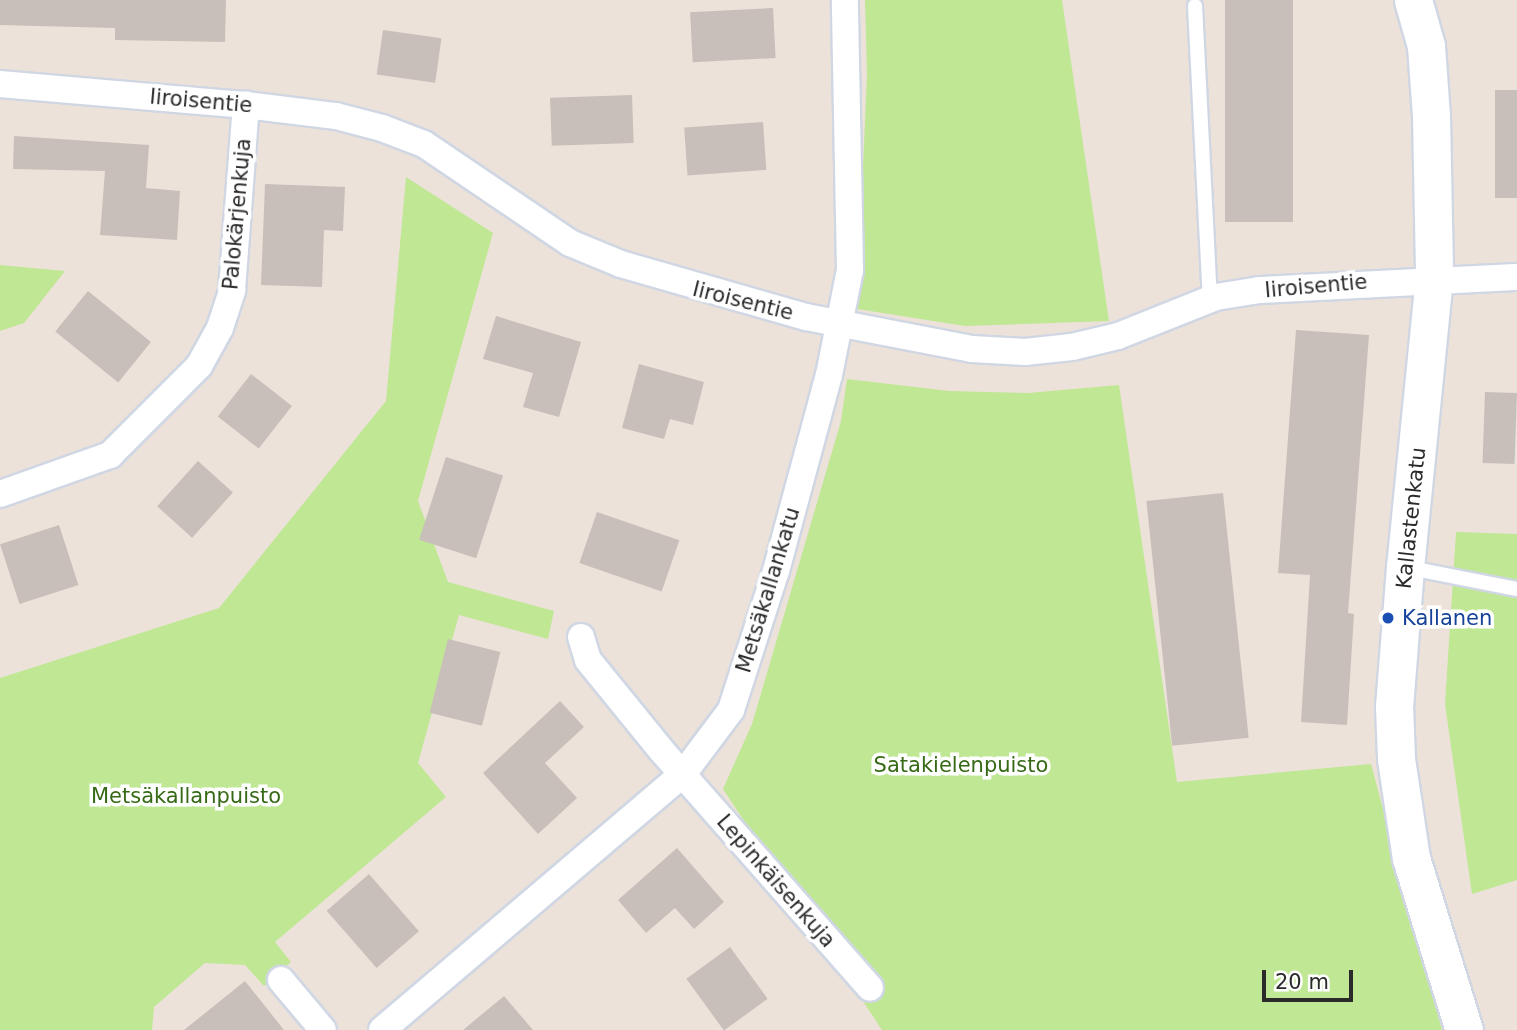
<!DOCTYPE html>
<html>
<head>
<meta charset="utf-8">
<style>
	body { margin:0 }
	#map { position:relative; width:1517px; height:1030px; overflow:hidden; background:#ede2da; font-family:"DejaVu Sans",sans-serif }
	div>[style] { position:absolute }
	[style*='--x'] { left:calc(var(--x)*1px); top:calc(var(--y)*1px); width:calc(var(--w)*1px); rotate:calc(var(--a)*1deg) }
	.green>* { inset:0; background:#bfe794 }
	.building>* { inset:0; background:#c8bfba; transform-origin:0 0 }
	.roads { filter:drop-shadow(2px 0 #d0d7e3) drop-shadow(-2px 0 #d0d7e3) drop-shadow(0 2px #d0d7e3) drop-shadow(0 -2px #d0d7e3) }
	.lane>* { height:14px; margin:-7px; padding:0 7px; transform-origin:7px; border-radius:7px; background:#fff }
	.street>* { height:26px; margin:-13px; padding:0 13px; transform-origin:13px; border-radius:13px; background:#fff }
	.secondary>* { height:37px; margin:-18.5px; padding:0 18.5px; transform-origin:18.5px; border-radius:18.5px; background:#fff }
	.dots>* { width:19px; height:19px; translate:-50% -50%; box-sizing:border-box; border:4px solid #fff; border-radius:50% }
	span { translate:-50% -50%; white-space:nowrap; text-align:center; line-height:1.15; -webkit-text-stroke:7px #fff; paint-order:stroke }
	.street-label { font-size:21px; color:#2a2a2a }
	.transit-label { font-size:21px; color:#164399 }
	.left { translate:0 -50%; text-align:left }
	.park-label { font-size:21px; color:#376a16 }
	.scale { position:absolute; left:1262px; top:970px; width:91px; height:32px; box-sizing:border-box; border:4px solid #2a2a2a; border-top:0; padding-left:9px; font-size:21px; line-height:24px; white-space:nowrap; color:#2a2a2a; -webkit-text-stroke:5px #fff; paint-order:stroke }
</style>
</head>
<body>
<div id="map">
	<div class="green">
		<i style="clip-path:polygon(865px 0,1062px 0,1109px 321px,965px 326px,857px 309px,867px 74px)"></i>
		<i style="clip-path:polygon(406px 177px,493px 233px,418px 501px,448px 582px,554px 611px,548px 639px,459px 615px,418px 763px,446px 797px,275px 942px,291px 962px,264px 986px,245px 965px,205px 963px,154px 1007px,152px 1030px,0 1030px,0 678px,219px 608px,386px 401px)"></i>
		<i style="clip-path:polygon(0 265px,65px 271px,24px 323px,0 331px)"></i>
		<i style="clip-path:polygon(847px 379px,949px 391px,1028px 393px,1119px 385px,1177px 782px,1371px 764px,1442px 1030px,882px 1030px,723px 789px,752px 724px,841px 421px)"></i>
		<i style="clip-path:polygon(1456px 532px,1517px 534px,1517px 880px,1472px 894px,1445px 704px)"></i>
	</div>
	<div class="building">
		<i style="clip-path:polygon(0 0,226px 0,225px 42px,115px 40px,115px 28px,0 25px)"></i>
		<i style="left:1225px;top:0;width:68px;height:222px"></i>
		<i style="left:773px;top:8px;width:50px;height:83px;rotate:87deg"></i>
		<i style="left:383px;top:30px;width:59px;height:45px;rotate:8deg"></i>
		<i style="left:1495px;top:90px;width:22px;height:108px"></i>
		<i style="left:632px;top:95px;width:48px;height:82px;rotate:88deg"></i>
		<i style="left:763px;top:122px;width:48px;height:79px;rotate:86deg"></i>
		<i style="clip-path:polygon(14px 136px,149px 145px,146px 188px,180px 191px,177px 240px,100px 235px,105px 171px,13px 169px)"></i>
		<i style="clip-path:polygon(265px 184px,345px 187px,343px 231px,324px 230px,322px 287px,261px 285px)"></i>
		<i style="left:88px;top:291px;width:81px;height:52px;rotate:39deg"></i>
		<i style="clip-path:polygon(496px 316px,581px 342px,559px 417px,523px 407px,533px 373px,483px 359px)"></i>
		<i style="clip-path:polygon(1296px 330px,1369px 335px,1348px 613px,1354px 614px,1347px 725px,1301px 722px,1310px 575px,1278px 573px)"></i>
		<i style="clip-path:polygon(639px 364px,704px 382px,693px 425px,670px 419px,664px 439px,622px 428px)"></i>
		<i style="left:251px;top:374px;width:52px;height:54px;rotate:38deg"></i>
		<i style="left:1485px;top:392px;width:32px;height:71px;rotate:2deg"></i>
		<i style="left:446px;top:457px;width:60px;height:87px;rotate:18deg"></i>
		<i style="left:198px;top:461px;width:47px;height:61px;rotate:42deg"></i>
		<i style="left:1223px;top:493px;width:246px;height:77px;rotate:84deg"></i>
		<i style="left:597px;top:512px;width:87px;height:54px;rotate:19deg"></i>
		<i style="left:59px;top:525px;width:63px;height:62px;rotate:72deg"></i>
		<i style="left:448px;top:639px;width:54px;height:76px;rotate:14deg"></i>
		<i style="clip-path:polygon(560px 701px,584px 727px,545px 763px,577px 798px,538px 834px,483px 773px)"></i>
		<i style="clip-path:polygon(677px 848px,724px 902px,694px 929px,675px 908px,646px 933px,618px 900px)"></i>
		<i style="left:369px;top:874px;width:76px;height:56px;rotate:49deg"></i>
		<i style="left:730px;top:947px;width:64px;height:54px;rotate:54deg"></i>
		<i style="clip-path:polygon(245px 981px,284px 1030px,184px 1030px)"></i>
		<i style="clip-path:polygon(504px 996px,533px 1030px,463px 1030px)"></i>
	</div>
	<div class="roads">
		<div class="lane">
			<i style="--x:1195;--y:6;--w:293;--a:87.1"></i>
			<i style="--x:1405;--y:567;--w:114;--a:11.1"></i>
		</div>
		<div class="street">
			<i style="--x:0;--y:84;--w:247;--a:4.9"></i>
			<i style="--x:246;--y:105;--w:91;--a:7"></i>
			<i style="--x:336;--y:116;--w:48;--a:14.6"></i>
			<i style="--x:382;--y:128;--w:45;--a:20.9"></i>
			<i style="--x:424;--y:144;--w:176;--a:34.1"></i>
			<i style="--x:570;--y:243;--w:55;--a:22.4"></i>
			<i style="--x:621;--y:264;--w:192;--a:16"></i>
			<i style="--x:806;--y:317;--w:169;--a:10.9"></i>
			<i style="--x:972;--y:349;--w:53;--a:3.2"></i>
			<i style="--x:1025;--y:352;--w:47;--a:-6.1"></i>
			<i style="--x:1072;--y:347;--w:47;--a:-13.4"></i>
			<i style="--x:1118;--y:336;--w:105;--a:-21.7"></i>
			<i style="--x:1216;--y:297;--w:44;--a:-9.2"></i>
			<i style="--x:1259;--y:290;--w:258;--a:-2.9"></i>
			<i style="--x:0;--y:494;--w:117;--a:-19.5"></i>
			<i style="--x:110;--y:455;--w:126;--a:-45"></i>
			<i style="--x:199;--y:366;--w:43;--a:-61.1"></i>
			<i style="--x:220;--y:328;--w:40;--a:-72"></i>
			<i style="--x:232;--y:290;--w:186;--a:-85.7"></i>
			<i style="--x:581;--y:637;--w:24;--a:73"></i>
			<i style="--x:588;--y:660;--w:117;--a:50.9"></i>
			<i style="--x:662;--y:751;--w:315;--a:48.7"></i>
			<i style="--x:281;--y:980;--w:65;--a:50"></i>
			<i style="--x:382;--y:1030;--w:395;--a:-40.4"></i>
			<i style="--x:683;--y:774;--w:80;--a:-53.1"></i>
			<i style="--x:731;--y:710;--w:146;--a:-72.1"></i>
			<i style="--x:776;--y:571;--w:203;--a:-74.9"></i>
			<i style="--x:829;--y:375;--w:107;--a:-78.7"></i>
			<i style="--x:850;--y:270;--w:270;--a:-91.1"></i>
		</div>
		<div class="secondary">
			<i style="--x:1413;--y:0;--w:48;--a:74.2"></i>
			<i style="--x:1426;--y:46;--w:69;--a:85.9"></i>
			<i style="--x:1431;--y:115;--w:162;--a:88.9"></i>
			<i style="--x:1434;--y:277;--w:291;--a:95.7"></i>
			<i style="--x:1405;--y:567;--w:139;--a:94.5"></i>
			<i style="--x:1394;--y:706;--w:53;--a:87.8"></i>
			<i style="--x:1396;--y:759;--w:100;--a:81.4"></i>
			<i style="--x:1411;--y:858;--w:180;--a:72.9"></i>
		</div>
	</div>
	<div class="dots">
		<i style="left:1388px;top:618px;background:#1a4fb4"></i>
	</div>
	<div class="street-label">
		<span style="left:201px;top:101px;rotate:5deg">Iiroisentie</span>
		<span style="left:237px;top:214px;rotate:-85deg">Palokärjenkuja</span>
		<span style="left:1316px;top:286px;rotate:-5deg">Iiroisentie</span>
		<span style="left:743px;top:301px;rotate:14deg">Iiroisentie</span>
		<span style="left:1411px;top:518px;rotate:-84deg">Kallastenkatu</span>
		<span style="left:768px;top:590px;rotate:-73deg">Metsäkallankatu</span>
		<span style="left:776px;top:881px;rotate:49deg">Lepinkäisenkuja</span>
	</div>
	<div class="transit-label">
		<span class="left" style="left:1402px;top:618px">Kallanen</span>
	</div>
	<div class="park-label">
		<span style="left:961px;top:765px">Satakielenpuisto</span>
		<span style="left:186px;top:796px">Metsäkallanpuisto</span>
	</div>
	<div class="scale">20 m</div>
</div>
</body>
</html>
